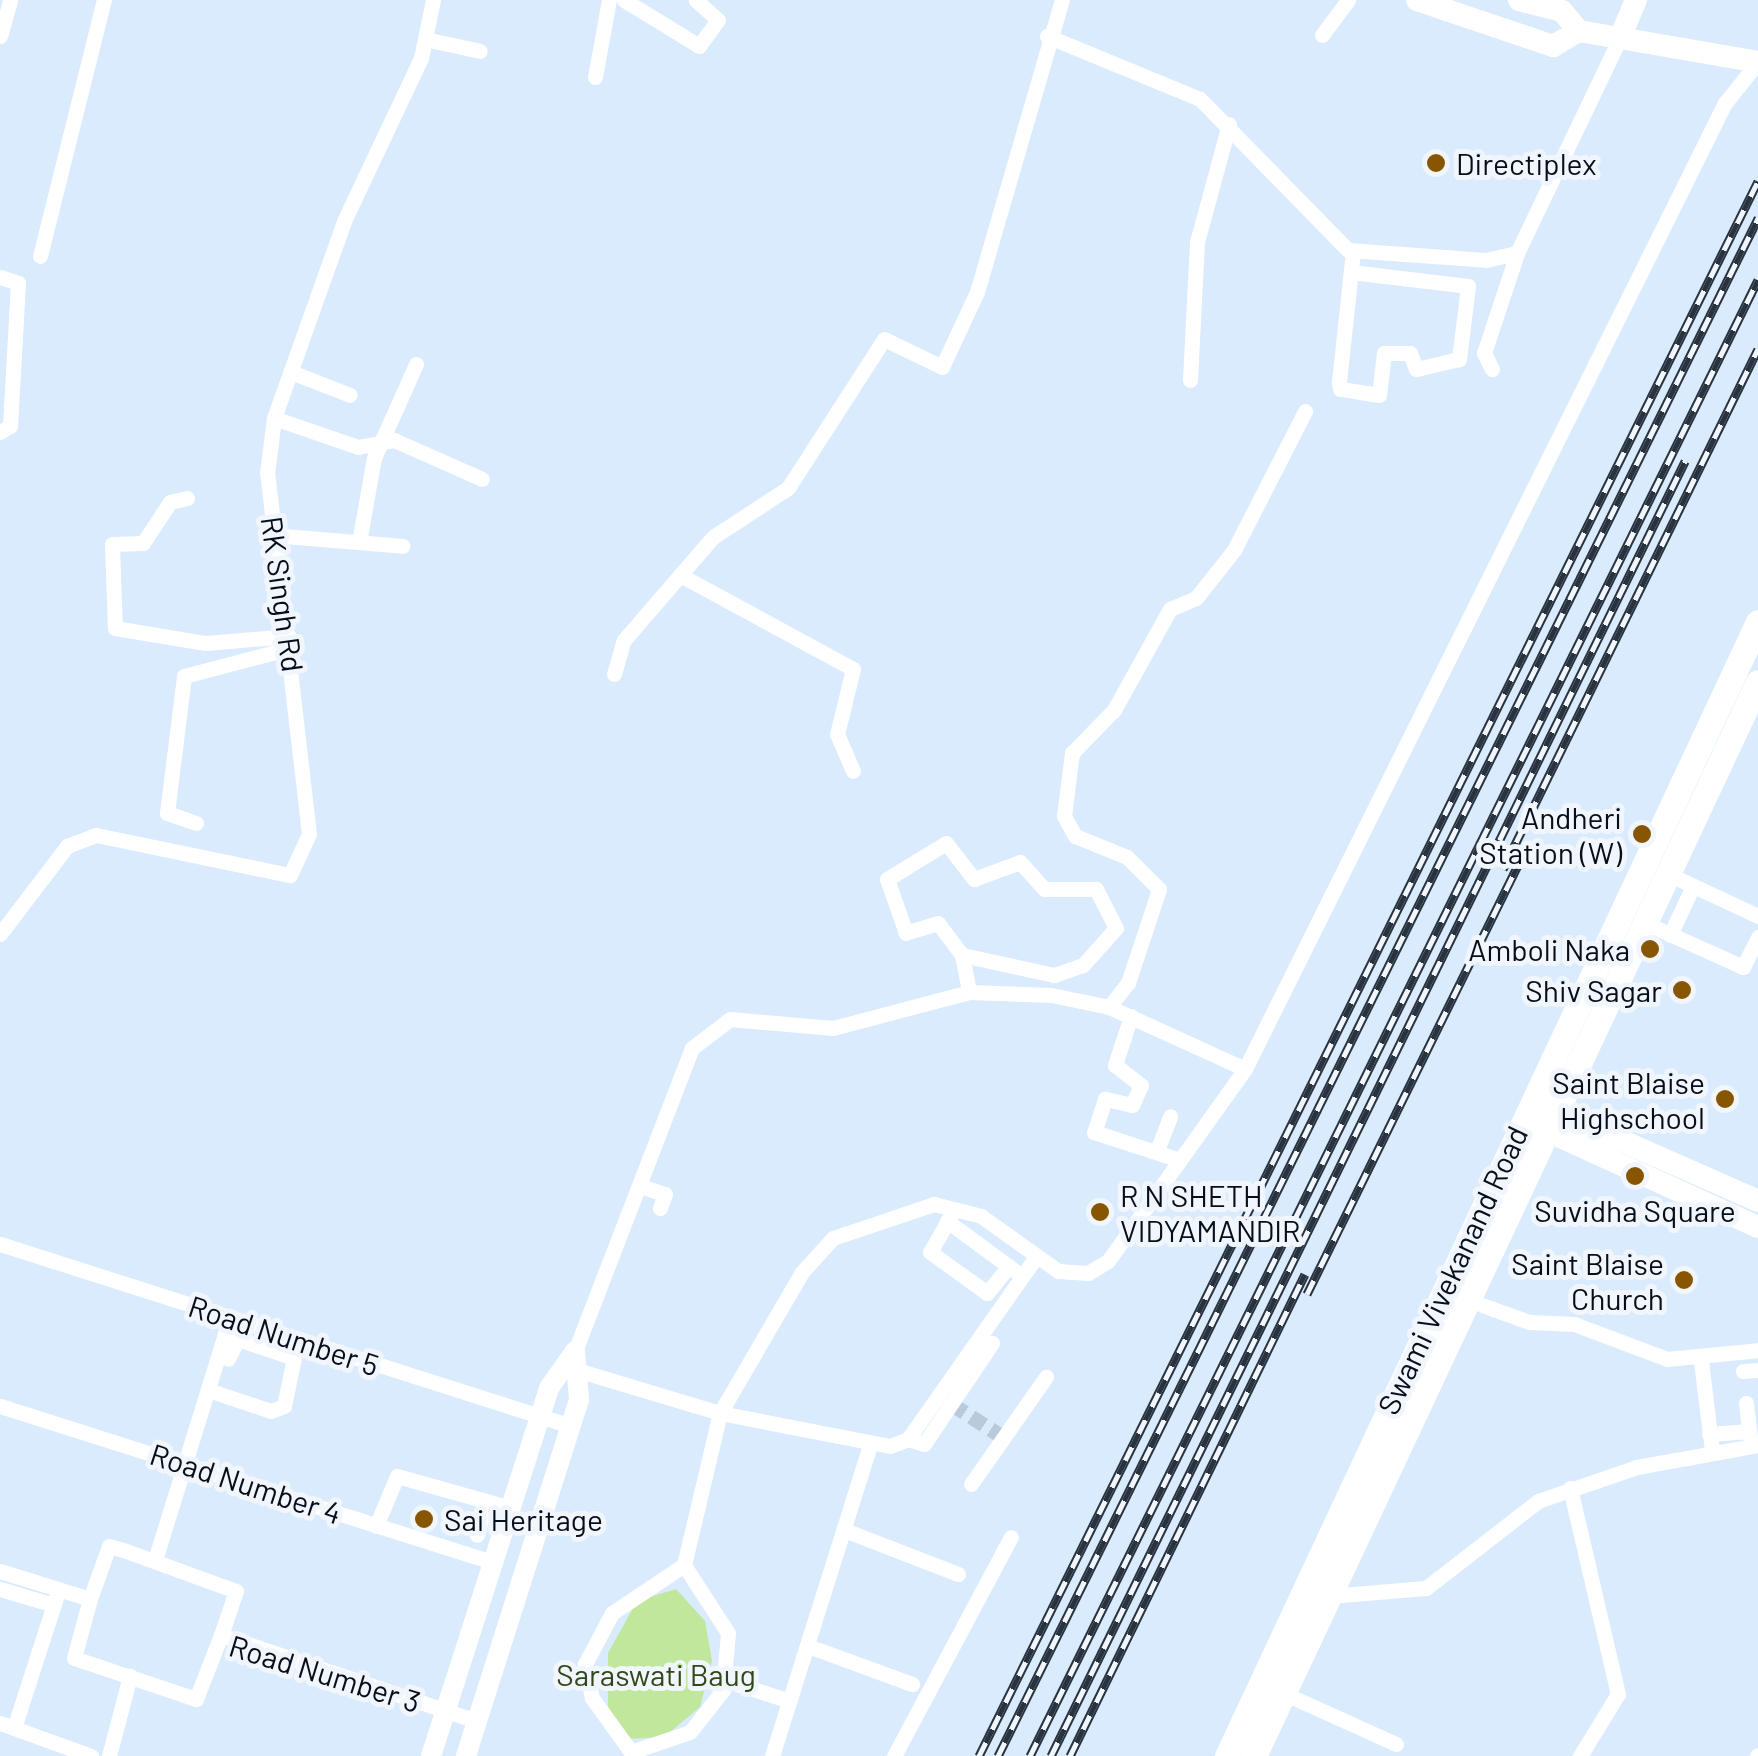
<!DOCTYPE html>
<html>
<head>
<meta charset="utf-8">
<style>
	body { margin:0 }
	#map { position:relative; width:1758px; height:1756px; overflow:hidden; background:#d9ebfd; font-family:Barlow,sans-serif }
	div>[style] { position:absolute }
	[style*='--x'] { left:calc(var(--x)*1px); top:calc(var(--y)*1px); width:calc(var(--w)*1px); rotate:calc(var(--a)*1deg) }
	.green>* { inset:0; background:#c1e79d }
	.minor-tunnel>* { height:15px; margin-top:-7.5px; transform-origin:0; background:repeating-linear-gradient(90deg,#b9cadb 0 15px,transparent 0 23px) }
	.minor>* { height:15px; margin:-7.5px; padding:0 7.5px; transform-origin:7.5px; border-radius:7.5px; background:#fff }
	.tertiary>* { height:20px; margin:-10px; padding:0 10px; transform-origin:10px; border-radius:10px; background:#fff }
	.secondary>* { height:22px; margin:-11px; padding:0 11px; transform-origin:11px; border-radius:11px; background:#fff }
	.primary>* { height:25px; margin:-12.5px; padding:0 12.5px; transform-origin:12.5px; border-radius:12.5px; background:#fff }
	.rail>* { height:9px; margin-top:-4.5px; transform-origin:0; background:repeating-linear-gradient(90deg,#f1f6fd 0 15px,#29333f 0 30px); box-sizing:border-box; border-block:2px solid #29333f }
	.dots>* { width:28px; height:28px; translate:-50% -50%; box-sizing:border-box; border:5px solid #f1f6fd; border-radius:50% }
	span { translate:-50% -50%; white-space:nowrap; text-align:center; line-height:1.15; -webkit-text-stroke:10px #f1f6fd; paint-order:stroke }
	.poi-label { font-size:30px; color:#060f19 }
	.left { translate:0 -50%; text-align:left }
	.right { translate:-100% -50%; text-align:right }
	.street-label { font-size:30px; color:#060f19 }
	.park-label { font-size:30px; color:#324719 }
</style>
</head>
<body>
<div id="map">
	<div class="green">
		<i style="clip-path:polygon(676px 1589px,705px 1621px,712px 1661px,700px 1707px,664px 1737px,630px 1739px,608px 1711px,608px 1653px,637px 1601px)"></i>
	</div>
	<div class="minor-tunnel">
		<i style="--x:952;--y:1404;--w:57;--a:32.9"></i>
	</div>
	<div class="minor">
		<i style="--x:624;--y:0;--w:88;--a:31.5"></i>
		<i style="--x:699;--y:46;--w:32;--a:-54"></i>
		<i style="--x:718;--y:20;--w:30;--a:-138"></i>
		<i style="--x:1322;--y:35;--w:44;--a:-53.4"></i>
		<i style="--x:0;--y:36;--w:37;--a:-74"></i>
		<i style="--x:1047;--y:36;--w:165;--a:22.4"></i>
		<i style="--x:1200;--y:99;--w:211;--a:45.6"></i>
		<i style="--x:1348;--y:250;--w:138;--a:4.1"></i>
		<i style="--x:1486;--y:260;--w:32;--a:-13"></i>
		<i style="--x:1517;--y:253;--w:238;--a:-64.4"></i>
		<i style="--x:425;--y:39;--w:56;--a:12.3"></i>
		<i style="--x:595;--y:77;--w:78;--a:-79.7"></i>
		<i style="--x:40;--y:256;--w:264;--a:-76"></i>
		<i style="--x:1351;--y:272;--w:118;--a:6.8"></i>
		<i style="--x:1468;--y:286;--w:74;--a:97"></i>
		<i style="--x:1459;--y:359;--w:44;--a:166.9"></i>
		<i style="--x:1416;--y:369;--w:17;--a:-111"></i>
		<i style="--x:1410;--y:353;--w:26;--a:180"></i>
		<i style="--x:1384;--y:353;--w:42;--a:96.8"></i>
		<i style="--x:1379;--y:395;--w:39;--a:-171"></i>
		<i style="--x:1340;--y:389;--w:7;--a:-98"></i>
		<i style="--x:1339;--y:382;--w:132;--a:-83.9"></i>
		<i style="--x:0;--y:277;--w:19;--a:18"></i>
		<i style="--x:18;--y:283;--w:143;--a:93.2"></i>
		<i style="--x:10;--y:426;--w:12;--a:149"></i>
		<i style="--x:1492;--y:369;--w:18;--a:-117"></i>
		<i style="--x:1484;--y:353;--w:105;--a:-71.7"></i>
		<i style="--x:291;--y:372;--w:63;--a:21.3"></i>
		<i style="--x:1190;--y:380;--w:138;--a:-87.1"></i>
		<i style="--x:1197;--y:242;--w:122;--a:-74.8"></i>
		<i style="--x:274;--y:418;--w:89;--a:19"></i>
		<i style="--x:358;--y:447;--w:37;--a:-11"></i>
		<i style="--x:394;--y:440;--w:96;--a:23.9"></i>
		<i style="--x:187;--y:498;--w:17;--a:167"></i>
		<i style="--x:170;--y:502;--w:49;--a:123.4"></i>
		<i style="--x:143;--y:543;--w:31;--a:178"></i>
		<i style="--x:112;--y:544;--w:84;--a:88"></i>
		<i style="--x:115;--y:628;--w:92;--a:9.4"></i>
		<i style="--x:206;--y:643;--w:83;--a:-4.8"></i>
		<i style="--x:273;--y:535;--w:130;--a:4.8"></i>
		<i style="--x:359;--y:542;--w:85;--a:-79.9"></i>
		<i style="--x:374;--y:458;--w:103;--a:-65.9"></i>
		<i style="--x:680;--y:575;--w:197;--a:28.5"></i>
		<i style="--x:853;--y:669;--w:67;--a:103.8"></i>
		<i style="--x:837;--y:734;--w:40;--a:66.6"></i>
		<i style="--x:614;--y:674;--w:35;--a:-74"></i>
		<i style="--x:624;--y:640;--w:136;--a:-49.2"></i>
		<i style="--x:713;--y:537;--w:90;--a:-33.2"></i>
		<i style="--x:788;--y:488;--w:177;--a:-57.2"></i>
		<i style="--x:884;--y:339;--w:64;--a:25.8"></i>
		<i style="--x:942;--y:367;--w:83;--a:-65"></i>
		<i style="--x:977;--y:292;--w:304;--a:-73.8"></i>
		<i style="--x:196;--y:823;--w:31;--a:-161"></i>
		<i style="--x:167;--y:813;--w:138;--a:-82.9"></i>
		<i style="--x:184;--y:676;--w:111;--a:-14.7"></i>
		<i style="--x:946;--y:843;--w:46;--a:52.1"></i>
		<i style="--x:974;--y:879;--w:49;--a:-20.3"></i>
		<i style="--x:1020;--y:862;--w:36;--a:48"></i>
		<i style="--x:1044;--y:889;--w:52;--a:0"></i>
		<i style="--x:1096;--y:889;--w:44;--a:62.9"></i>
		<i style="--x:1116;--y:928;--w:50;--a:131.7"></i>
		<i style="--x:1083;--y:965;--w:31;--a:161"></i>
		<i style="--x:1054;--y:975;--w:94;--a:-167.7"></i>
		<i style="--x:962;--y:955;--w:40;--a:-127"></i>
		<i style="--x:938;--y:923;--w:34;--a:163"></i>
		<i style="--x:906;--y:933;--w:57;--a:-109.4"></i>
		<i style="--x:887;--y:879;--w:69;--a:-31.4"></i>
		<i style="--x:1666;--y:873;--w:102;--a:25.1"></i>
		<i style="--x:1643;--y:922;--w:110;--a:24.2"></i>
		<i style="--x:1743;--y:967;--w:34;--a:-63"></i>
		<i style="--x:0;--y:934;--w:111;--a:-52.7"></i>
		<i style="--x:67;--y:846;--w:31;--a:-21"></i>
		<i style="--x:96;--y:835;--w:198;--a:11.7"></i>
		<i style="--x:290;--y:875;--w:45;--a:-65.1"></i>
		<i style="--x:309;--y:834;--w:363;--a:-96.6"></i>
		<i style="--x:267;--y:473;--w:55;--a:-82.7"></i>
		<i style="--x:274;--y:418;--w:209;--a:-70.4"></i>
		<i style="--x:344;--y:221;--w:180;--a:-64.7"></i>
		<i style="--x:421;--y:58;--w:59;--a:-78.3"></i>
		<i style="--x:1670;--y:935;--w:54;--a:-64.9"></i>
		<i style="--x:962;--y:955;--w:38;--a:79"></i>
		<i style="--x:1109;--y:1007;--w:31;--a:-52"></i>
		<i style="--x:1128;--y:983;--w:99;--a:-71.7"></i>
		<i style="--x:1159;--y:889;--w:45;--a:-135"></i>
		<i style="--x:1127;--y:857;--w:56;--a:-158"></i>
		<i style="--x:1075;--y:836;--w:23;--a:-119"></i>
		<i style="--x:1064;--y:816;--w:64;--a:-82.8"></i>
		<i style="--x:1072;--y:753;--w:60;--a:-45.7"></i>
		<i style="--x:1114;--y:710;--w:115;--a:-61"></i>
		<i style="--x:1170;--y:609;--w:28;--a:-23"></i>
		<i style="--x:1196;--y:598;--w:61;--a:-51.6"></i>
		<i style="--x:1234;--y:550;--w:156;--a:-62.9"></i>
		<i style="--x:1131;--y:1016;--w:52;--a:108.1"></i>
		<i style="--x:1115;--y:1065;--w:33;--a:38"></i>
		<i style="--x:1141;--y:1085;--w:22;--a:114"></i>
		<i style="--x:1132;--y:1105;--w:28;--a:-167"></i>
		<i style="--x:1105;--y:1099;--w:35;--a:108"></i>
		<i style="--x:1094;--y:1132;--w:90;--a:18"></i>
		<i style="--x:1158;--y:1148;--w:34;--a:-69"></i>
		<i style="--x:640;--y:1186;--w:26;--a:18"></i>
		<i style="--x:665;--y:1194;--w:15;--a:110"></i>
		<i style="--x:954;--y:1210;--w:48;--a:119.7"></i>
		<i style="--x:930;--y:1252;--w:70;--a:35.7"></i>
		<i style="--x:987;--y:1293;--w:33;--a:-51"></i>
		<i style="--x:947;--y:1221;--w:84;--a:36.3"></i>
		<i style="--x:0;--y:1244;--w:596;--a:17.68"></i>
		<i style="--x:1482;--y:1305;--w:50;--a:19.9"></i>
		<i style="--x:1529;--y:1322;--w:45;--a:2.5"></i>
		<i style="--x:1574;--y:1324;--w:99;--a:20.6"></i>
		<i style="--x:1667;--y:1359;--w:91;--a:-5.6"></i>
		<i style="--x:575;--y:1351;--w:325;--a:-68.9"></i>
		<i style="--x:692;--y:1048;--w:48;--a:-37.3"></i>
		<i style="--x:730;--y:1019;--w:103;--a:5"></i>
		<i style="--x:833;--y:1028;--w:141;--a:-14.8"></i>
		<i style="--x:969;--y:992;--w:82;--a:2.1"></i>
		<i style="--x:1051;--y:995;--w:59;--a:11.7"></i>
		<i style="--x:1109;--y:1007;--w:149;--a:24.5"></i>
		<i style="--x:1701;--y:1361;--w:91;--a:83"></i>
		<i style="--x:570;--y:1368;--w:157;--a:16.7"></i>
		<i style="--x:720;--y:1413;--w:173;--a:11"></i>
		<i style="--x:890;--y:1446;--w:19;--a:-21"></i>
		<i style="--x:908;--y:1439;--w:221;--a:-54.9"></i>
		<i style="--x:1743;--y:1371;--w:15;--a:-4"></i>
		<i style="--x:208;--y:1390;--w:66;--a:18.4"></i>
		<i style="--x:271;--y:1411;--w:14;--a:-21"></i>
		<i style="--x:284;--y:1406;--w:49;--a:-78.2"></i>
		<i style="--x:294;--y:1358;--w:59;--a:-161.3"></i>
		<i style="--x:238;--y:1339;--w:22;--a:117"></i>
		<i style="--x:1746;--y:1403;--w:43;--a:83.4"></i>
		<i style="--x:0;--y:1406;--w:516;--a:17.59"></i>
		<i style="--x:1709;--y:1434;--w:40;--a:-4.3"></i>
		<i style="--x:908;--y:1439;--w:17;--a:17"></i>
		<i style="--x:924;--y:1444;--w:122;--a:-56"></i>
		<i style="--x:971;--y:1484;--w:131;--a:-55"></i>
		<i style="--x:1570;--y:1488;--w:212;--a:76.9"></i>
		<i style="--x:1618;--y:1694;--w:73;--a:121.5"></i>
		<i style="--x:376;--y:1526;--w:54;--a:-67.2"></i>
		<i style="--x:397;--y:1476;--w:118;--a:15.7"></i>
		<i style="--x:847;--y:1531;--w:119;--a:21.2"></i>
		<i style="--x:477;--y:1535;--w:35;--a:-75"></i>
		<i style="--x:155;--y:1560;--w:253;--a:-72.8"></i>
		<i style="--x:684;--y:1565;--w:156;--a:-76.7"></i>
		<i style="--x:720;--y:1413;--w:163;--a:-59.8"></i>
		<i style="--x:802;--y:1272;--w:46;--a:-47.6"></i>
		<i style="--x:833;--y:1238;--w:107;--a:-18.6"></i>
		<i style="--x:934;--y:1204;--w:49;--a:14.3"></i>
		<i style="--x:981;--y:1216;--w:95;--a:35.5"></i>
		<i style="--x:1058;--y:1271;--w:30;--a:4"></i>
		<i style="--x:1088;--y:1273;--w:23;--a:-31"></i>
		<i style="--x:1108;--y:1261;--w:236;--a:-54.5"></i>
		<i style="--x:1245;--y:1069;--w:1079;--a:-63.58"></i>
		<i style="--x:1725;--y:103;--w:53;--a:-51.2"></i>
		<i style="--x:684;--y:1565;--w:81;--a:57.1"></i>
		<i style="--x:728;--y:1633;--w:57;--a:95"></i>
		<i style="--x:723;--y:1690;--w:53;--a:128.2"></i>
		<i style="--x:690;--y:1732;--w:62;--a:161.3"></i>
		<i style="--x:631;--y:1752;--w:67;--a:-125.8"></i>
		<i style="--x:592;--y:1698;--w:35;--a:-102"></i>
		<i style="--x:585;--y:1664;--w:58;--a:-62.1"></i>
		<i style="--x:612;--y:1613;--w:87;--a:-33.7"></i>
		<i style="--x:0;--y:1571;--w:94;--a:17.3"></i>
		<i style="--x:90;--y:1599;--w:61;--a:105.2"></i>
		<i style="--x:74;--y:1658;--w:129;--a:18.6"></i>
		<i style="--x:196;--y:1699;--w:69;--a:-68.7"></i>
		<i style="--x:221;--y:1635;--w:270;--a:18.6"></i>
		<i style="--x:0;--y:1589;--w:56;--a:16.5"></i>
		<i style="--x:1329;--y:1596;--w:97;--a:-4.7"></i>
		<i style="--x:1426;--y:1588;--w:142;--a:-37.8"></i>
		<i style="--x:1538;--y:1501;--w:105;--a:-19"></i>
		<i style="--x:1637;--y:1467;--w:123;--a:-10.3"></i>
		<i style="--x:90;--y:1599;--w:56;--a:-70.3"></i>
		<i style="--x:109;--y:1546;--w:18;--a:16"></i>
		<i style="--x:126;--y:1551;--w:117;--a:20"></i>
		<i style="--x:236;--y:1591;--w:46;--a:108.8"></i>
		<i style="--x:808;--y:1646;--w:111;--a:20.1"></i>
		<i style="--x:725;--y:1680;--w:68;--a:17.9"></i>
		<i style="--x:1283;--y:1693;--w:124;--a:24.3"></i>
		<i style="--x:0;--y:1723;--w:97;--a:19.9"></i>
		<i style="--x:14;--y:1728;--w:146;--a:-72.1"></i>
		<i style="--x:109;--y:1756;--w:83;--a:-75.3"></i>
		<i style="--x:772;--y:1756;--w:326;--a:-72.5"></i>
		<i style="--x:894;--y:1756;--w:248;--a:-61.9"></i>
		<i style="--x:1757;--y:1756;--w:1;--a:-45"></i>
	</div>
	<div class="tertiary">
		<i style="--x:431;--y:1756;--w:386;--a:-72.2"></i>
		<i style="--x:549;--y:1388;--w:45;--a:-54.9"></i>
		<i style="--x:466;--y:1756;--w:374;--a:-72.4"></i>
		<i style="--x:579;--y:1399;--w:48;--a:-94.8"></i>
	</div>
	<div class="secondary">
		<i style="--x:1417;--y:0;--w:144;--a:18.7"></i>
		<i style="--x:1553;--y:46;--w:30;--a:-30"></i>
		<i style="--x:1519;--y:0;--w:44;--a:14.3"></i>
		<i style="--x:1562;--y:11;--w:26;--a:50"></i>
		<i style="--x:1579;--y:31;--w:182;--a:9.8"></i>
		<i style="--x:1620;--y:38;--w:41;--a:-67.2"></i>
		<i style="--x:1543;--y:1106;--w:235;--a:23.8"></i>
		<i style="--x:1534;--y:1125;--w:246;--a:24.5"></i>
	</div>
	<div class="primary">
		<i style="--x:1227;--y:1756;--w:1252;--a:-64.91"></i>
		<i style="--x:1254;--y:1756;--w:1186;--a:-64.86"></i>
	</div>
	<div class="rail">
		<i style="--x:1503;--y:869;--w:579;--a:-63.88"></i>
		<i style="--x:1307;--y:1294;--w:485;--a:-63.8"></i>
		<i style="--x:979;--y:1756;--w:1757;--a:-63.68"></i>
		<i style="--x:998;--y:1756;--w:1716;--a:-63.7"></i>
		<i style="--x:1030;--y:1756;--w:1646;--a:-63.75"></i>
		<i style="--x:1051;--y:1756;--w:1442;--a:-63.91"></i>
		<i style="--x:1070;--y:1756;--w:536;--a:-64.01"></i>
	</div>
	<div class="dots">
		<i style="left:1436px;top:163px;background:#850"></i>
		<i style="left:1642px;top:834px;background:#850"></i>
		<i style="left:1650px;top:949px;background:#850"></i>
		<i style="left:1682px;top:990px;background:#850"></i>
		<i style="left:1725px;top:1099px;background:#850"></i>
		<i style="left:1635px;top:1176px;background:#850"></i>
		<i style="left:1100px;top:1212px;background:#850"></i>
		<i style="left:1684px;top:1280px;background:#850"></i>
		<i style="left:424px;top:1519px;background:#850"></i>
	</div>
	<div class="poi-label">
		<span class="left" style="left:1456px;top:163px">Directiplex</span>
		<span class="right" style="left:1622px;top:834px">Andheri<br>Station (W)</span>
		<span class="right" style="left:1630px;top:949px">Amboli Naka</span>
		<span class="right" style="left:1662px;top:990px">Shiv Sagar</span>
		<span class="right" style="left:1705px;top:1099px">Saint Blaise<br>Highschool</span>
		<span class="left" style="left:1120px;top:1212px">R N SHETH<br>VIDYAMANDIR</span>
		<span style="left:1635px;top:1210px">Suvidha Square</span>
		<span class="right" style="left:1664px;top:1280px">Saint Blaise<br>Church</span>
		<span class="left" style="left:444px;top:1519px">Sai Heritage</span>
	</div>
	<div class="street-label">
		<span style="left:283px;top:594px;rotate:82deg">RK Singh Rd</span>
		<span style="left:1452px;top:1270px;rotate:-65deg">Swami Vivekanand Road</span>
		<span style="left:284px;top:1335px;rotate:18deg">Road Number 5</span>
		<span style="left:246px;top:1483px;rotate:18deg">Road Number 4</span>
		<span style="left:325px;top:1673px;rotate:17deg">Road Number 3</span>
	</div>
	<div class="park-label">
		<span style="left:656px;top:1674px">Saraswati Baug</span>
	</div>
</div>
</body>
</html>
